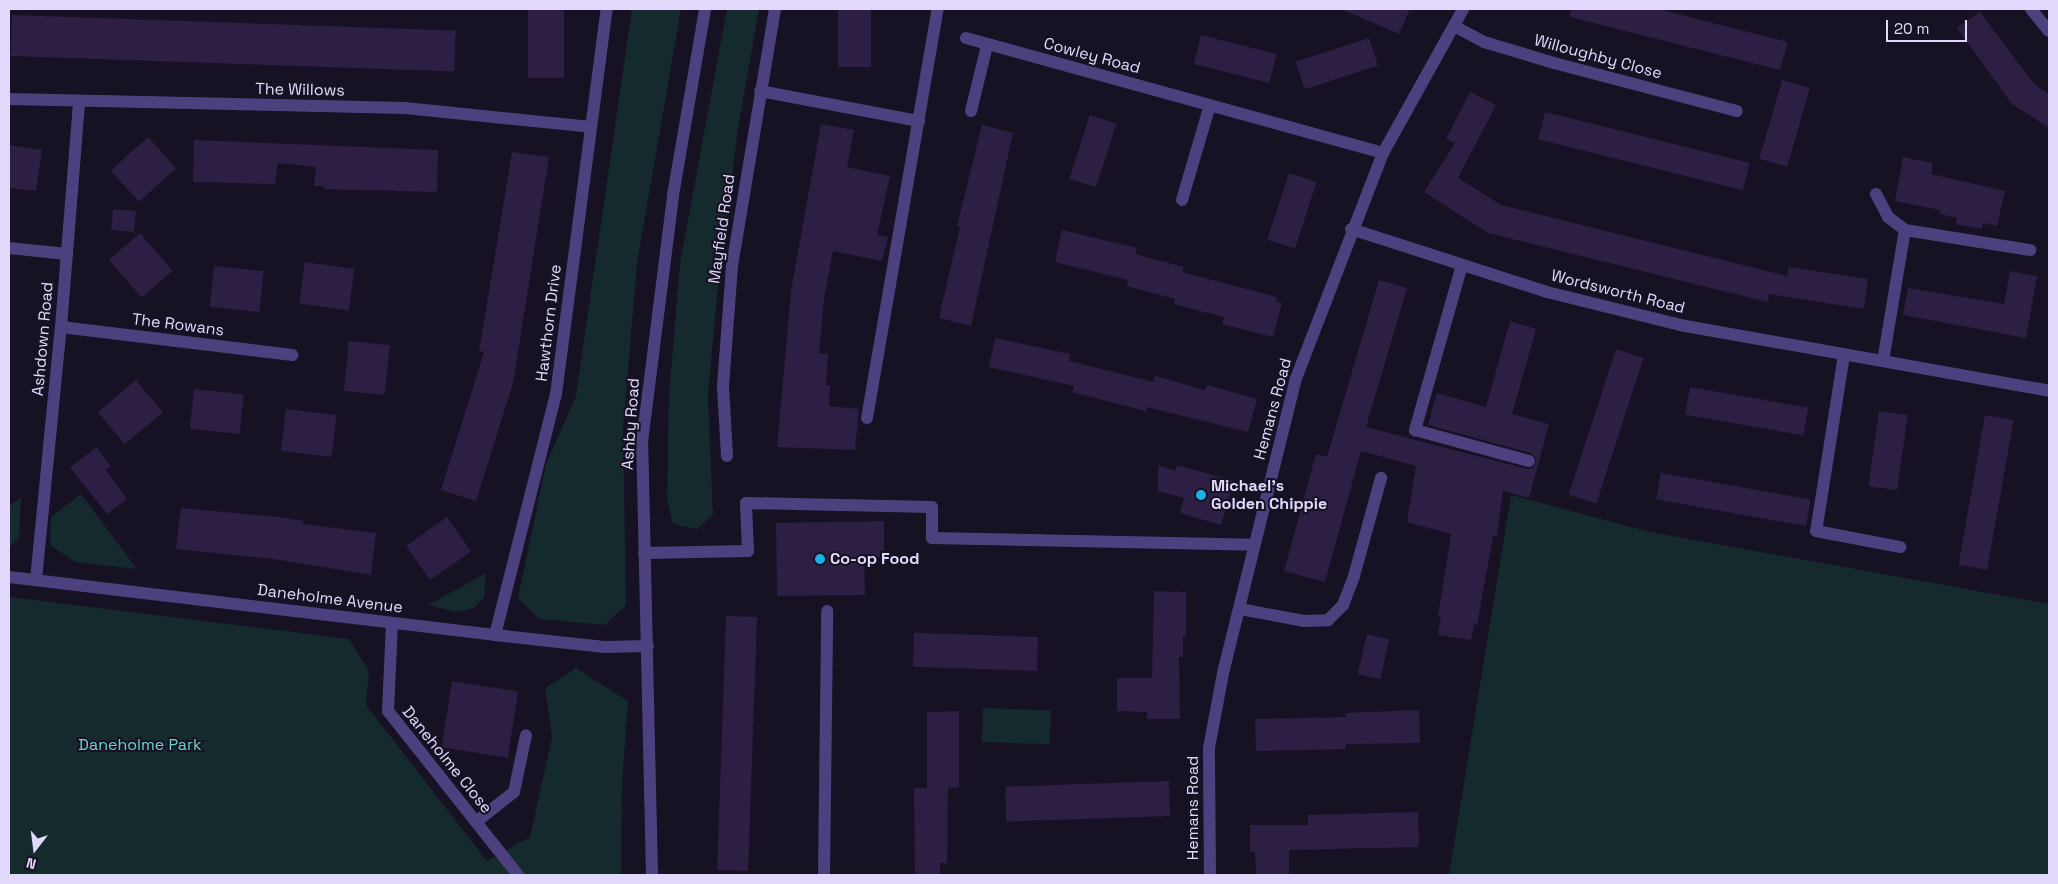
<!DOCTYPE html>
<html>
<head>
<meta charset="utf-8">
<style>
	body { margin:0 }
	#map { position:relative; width:2058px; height:884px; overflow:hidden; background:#171124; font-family:"Space Grotesk",sans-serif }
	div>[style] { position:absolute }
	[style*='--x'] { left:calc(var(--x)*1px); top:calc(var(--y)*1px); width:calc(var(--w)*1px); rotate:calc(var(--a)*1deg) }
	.green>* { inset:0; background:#152a2d; transform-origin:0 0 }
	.building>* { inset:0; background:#2c1f43; transform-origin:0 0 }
	.minor>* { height:12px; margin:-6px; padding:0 6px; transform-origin:6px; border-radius:6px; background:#4c417e }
	.dots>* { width:14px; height:14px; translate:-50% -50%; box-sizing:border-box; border:2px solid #171124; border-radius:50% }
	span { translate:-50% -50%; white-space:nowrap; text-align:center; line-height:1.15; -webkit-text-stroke:4px #171124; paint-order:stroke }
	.street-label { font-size:16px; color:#e1d8fb }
	.poi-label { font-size:16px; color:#e1d8fb; font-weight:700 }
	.left { translate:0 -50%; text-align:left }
	.park-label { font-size:16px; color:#6ad4ca }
	.frame { position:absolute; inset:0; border:10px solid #e1d8fb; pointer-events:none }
	.north { position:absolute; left:10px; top:824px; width:50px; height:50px; -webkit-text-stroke:4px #171124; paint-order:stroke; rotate:195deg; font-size:14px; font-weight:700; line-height:20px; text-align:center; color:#e1d8fb }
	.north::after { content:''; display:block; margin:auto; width:18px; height:22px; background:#e1d8fb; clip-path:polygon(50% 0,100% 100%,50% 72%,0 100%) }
	.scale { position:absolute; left:1886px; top:20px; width:81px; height:22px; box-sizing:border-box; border:2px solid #e1d8fb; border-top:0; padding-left:6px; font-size:15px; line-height:18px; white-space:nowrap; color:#e1d8fb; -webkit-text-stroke:4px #171124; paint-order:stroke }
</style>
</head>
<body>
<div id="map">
	<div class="green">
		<i style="clip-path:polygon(632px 9px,681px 9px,637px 263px,623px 429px,626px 605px,605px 625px,539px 619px,518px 598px,546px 464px,576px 396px)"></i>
		<i style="clip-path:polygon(727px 9px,759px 9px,738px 129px,718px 285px,708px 394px,713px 515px,697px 529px,673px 524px,667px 500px,669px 396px,680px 263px)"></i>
		<i style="clip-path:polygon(81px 494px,137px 569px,75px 562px,50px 545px,51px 517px)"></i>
		<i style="clip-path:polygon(1511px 495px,1650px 532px,2049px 604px,2049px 875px,1449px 875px)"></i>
		<i style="clip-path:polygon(21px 497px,19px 537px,9px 548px,9px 506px)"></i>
		<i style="clip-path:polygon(486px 573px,484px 597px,474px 608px,456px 612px,428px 605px)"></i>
		<i style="clip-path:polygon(9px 597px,349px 639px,369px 671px,366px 705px,487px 861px,530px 837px,552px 738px,545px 688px,576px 668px,628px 701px,622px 783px,621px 875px,9px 875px)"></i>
		<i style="left:983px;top:708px;width:68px;height:34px;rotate:2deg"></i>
	</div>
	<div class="building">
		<i style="left:528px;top:9px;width:36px;height:69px"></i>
		<i style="left:838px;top:9px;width:33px;height:58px"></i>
		<i style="clip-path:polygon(1341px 9px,1410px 9px,1399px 34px)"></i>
		<i style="clip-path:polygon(1571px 9px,1658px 9px,1788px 42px,1780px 70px,1570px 17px)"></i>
		<i style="clip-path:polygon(1980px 12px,2034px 84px,2049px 94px,2049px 128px,2012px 104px,1957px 28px)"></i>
		<i style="left:12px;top:15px;width:444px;height:41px;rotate:2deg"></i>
		<i style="left:1201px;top:35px;width:78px;height:30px;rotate:14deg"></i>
		<i style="left:1369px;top:38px;width:29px;height:77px;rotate:72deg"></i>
		<i style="left:1782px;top:80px;width:29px;height:82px;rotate:16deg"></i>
		<i style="clip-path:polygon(1470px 92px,1496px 105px,1458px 178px,1501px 205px,1787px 276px,1789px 267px,1868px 279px,1864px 309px,1769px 294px,1768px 302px,1488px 233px,1424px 192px,1455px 143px,1446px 139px)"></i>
		<i style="left:1545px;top:112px;width:211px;height:28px;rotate:14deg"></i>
		<i style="left:1090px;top:115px;width:28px;height:67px;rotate:18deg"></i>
		<i style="clip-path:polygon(821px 124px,854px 130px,847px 167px,890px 176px,877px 235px,888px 237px,882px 261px,833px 251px,824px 299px,819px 353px,828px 354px,826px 385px,830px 385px,829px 406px,859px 409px,855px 450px,777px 447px,791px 291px)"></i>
		<i style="clip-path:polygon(982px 125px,1013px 133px,971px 326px,939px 318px,960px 227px,957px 226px)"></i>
		<i style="left:148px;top:137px;width:42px;height:50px;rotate:48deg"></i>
		<i style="clip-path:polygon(194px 140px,438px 150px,437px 192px,324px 189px,324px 186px,314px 186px,316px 167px,278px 163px,275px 184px,193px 182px)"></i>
		<i style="clip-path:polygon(9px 145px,42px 150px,36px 191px,9px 188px)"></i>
		<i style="clip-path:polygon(512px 152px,549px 157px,513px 383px,476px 501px,441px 490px,484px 352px,479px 351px)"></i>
		<i style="clip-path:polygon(1903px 157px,1933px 163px,1931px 174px,2005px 191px,1997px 226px,1983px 223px,1982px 229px,1956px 224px,1957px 218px,1939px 214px,1940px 210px,1895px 201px)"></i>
		<i style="left:1289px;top:173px;width:29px;height:70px;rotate:18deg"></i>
		<i style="left:113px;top:209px;width:23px;height:21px;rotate:5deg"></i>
		<i style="clip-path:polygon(1062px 230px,1137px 248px,1135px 254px,1184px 267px,1182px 272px,1277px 297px,1276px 302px,1282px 303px,1273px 337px,1222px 324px,1224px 317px,1174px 304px,1175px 299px,1127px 286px,1128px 280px,1055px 262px)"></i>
		<i style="left:140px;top:233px;width:50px;height:41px;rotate:49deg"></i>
		<i style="left:305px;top:262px;width:50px;height:42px;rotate:8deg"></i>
		<i style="left:214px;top:266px;width:50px;height:41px;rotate:6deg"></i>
		<i style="clip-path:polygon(2010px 271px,2037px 276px,2026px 338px,1903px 315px,1908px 288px,2004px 304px)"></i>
		<i style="clip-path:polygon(1379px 280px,1407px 288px,1366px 427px,1527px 469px,1534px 467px,1537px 459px,1531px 453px,1428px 425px,1437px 393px,1486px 407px,1510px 321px,1536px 329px,1512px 414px,1549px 424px,1529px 498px,1503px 491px,1497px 536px,1493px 536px,1477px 625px,1474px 624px,1471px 640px,1438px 635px,1441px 616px,1438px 616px,1451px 534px,1407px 522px,1416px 466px,1361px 451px,1325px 582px,1284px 571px,1316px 454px,1327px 457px)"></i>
		<i style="clip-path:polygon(995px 338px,1070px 354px,1069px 361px,1153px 382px,1155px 376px,1205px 390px,1207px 385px,1257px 399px,1248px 432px,1147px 407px,1146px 411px,1072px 392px,1074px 386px,989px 367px)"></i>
		<i style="left:349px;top:341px;width:41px;height:50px;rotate:6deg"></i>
		<i style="left:1616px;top:349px;width:29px;height:153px;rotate:18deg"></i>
		<i style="left:136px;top:380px;width:42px;height:50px;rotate:50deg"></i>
		<i style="left:1690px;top:387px;width:120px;height:28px;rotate:10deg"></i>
		<i style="left:194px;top:389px;width:50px;height:40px;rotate:6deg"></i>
		<i style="left:286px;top:409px;width:51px;height:42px;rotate:7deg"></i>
		<i style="left:1879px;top:411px;width:29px;height:76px;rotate:8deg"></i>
		<i style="left:1985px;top:415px;width:29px;height:152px;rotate:10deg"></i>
		<i style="clip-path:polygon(97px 447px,111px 467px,106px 470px,127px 499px,107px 514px,70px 467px)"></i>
		<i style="clip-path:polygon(1158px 465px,1175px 471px,1177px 465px,1234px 481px,1221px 525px,1180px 513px,1184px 498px,1158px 491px)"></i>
		<i style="left:1661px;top:473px;width:152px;height:27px;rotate:10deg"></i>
		<i style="clip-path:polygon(181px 508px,279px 517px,303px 521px,303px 524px,376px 533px,371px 575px,274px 559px,176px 549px)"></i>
		<i style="left:447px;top:517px;width:42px;height:50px;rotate:55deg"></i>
		<i style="clip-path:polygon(884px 521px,884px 557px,864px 557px,865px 595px,777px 596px,776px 523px)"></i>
		<i style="clip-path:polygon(1154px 591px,1186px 592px,1186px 636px,1183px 636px,1183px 657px,1179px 657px,1180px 719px,1147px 719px,1147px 712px,1117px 711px,1117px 678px,1152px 678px)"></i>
		<i style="left:726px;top:616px;width:31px;height:254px;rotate:2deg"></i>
		<i style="left:1367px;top:634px;width:23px;height:41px;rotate:13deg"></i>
		<i style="left:1038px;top:637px;width:34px;height:124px;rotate:92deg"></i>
		<i style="left:452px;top:681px;width:67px;height:67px;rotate:9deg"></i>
		<i style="clip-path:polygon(1419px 710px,1420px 743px,1346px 744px,1346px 749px,1256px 751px,1255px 719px,1346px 717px,1345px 713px)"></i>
		<i style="clip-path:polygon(959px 711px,959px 787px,948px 788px,947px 863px,940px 863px,940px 875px,915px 875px,914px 788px,927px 788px,927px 712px)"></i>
		<i style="left:1169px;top:781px;width:35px;height:164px;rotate:88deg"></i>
		<i style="clip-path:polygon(1418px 812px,1419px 847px,1289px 850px,1289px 875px,1256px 875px,1255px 852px,1250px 852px,1250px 825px,1308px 825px,1308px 815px)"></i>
	</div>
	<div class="minor">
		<i style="--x:2031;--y:9;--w:28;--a:51"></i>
		<i style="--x:1454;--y:26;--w:34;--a:28"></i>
		<i style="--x:1484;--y:42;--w:73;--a:16.7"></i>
		<i style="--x:1554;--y:63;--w:189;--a:14.7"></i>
		<i style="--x:966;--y:38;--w:433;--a:15.4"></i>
		<i style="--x:760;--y:91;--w:162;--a:10.7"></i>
		<i style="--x:9;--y:99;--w:396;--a:1.3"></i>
		<i style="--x:405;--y:108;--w:187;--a:5.8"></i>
		<i style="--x:971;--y:111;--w:67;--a:-76.2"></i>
		<i style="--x:1876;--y:194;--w:26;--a:62"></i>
		<i style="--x:1888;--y:217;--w:21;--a:37"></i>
		<i style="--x:1905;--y:230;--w:127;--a:9.1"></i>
		<i style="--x:1182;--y:200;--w:99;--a:-73.6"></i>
		<i style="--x:1351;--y:229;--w:206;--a:17.8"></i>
		<i style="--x:1547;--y:292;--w:137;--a:13.9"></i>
		<i style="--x:1680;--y:325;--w:375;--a:10.1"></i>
		<i style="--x:9;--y:248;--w:58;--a:5.9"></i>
		<i style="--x:1462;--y:265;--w:172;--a:105.9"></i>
		<i style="--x:1415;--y:430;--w:118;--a:15.2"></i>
		<i style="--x:61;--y:327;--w:233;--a:6.9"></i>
		<i style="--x:1844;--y:355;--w:178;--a:99"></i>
		<i style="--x:1816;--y:531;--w:86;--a:10.8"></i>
		<i style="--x:1883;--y:361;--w:133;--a:-80.5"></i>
		<i style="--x:867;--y:418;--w:415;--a:-80.2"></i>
		<i style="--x:727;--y:456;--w:70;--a:-93.3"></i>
		<i style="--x:723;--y:386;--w:120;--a:-85.7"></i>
		<i style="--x:732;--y:266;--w:261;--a:-80.5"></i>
		<i style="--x:644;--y:553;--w:104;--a:-1.1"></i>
		<i style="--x:748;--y:551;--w:48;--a:-92.4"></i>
		<i style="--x:746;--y:503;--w:186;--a:1.2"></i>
		<i style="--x:932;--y:507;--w:31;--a:90"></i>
		<i style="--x:932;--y:538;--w:322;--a:1.2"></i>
		<i style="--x:9;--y:577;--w:489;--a:6.8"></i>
		<i style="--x:495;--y:635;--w:110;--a:6.3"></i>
		<i style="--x:604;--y:647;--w:44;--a:-1.3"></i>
		<i style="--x:36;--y:580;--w:254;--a:-84.4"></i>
		<i style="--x:61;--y:327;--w:227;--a:-85.4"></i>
		<i style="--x:1240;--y:609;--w:65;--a:10.6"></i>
		<i style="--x:1304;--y:621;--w:24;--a:-2"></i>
		<i style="--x:1328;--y:620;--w:21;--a:-45"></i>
		<i style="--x:1343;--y:605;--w:31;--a:-69"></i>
		<i style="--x:1354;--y:576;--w:102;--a:-74.6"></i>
		<i style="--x:392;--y:623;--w:88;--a:92.6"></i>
		<i style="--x:388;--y:711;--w:209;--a:51.6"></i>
		<i style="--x:495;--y:635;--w:249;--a:-75.8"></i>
		<i style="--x:556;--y:394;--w:388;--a:-82.5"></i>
		<i style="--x:476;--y:822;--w:48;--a:-38.3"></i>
		<i style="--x:514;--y:792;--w:58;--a:-78.1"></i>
		<i style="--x:652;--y:875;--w:433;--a:-91.3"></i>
		<i style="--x:642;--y:442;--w:249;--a:-82.8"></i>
		<i style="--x:673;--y:195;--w:189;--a:-80.2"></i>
		<i style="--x:824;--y:875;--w:264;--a:-89.3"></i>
		<i style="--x:1210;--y:875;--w:127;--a:-90.5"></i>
		<i style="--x:1209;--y:748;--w:76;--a:-79.4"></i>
		<i style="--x:1223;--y:673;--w:301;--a:-76.1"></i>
		<i style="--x:1295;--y:381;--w:244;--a:-68.9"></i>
		<i style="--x:1383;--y:153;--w:165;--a:-60.9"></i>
	</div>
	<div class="dots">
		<i style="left:1201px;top:495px;background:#17b3e8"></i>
		<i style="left:820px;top:559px;background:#17b3e8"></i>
	</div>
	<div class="street-label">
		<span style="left:1092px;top:56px;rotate:15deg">Cowley Road</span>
		<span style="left:1598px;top:57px;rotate:15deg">Willoughby Close</span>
		<span style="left:300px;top:90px;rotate:1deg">The Willows</span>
		<span style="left:722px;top:229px;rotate:-82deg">Mayfield Road</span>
		<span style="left:1618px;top:292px;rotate:14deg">Wordsworth Road</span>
		<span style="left:549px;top:323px;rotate:-83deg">Hawthorn Drive</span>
		<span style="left:178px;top:325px;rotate:7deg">The Rowans</span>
		<span style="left:43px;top:339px;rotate:-85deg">Ashdown Road</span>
		<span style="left:1273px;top:409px;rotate:-75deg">Hemans Road</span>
		<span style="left:631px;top:424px;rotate:-86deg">Ashby Road</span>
		<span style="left:330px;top:599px;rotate:7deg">Daneholme Avenue</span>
		<span style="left:447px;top:760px;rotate:51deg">Daneholme Close</span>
		<span style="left:1193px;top:808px;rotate:-90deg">Hemans Road</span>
	</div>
	<div class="poi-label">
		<span class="left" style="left:1211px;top:495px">Michael's<br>Golden Chippie</span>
		<span class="left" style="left:830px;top:559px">Co-op Food</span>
	</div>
	<div class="park-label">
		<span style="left:140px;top:745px">Daneholme Park</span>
	</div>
	<div class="frame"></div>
	<div class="north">N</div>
	<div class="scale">20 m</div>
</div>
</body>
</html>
